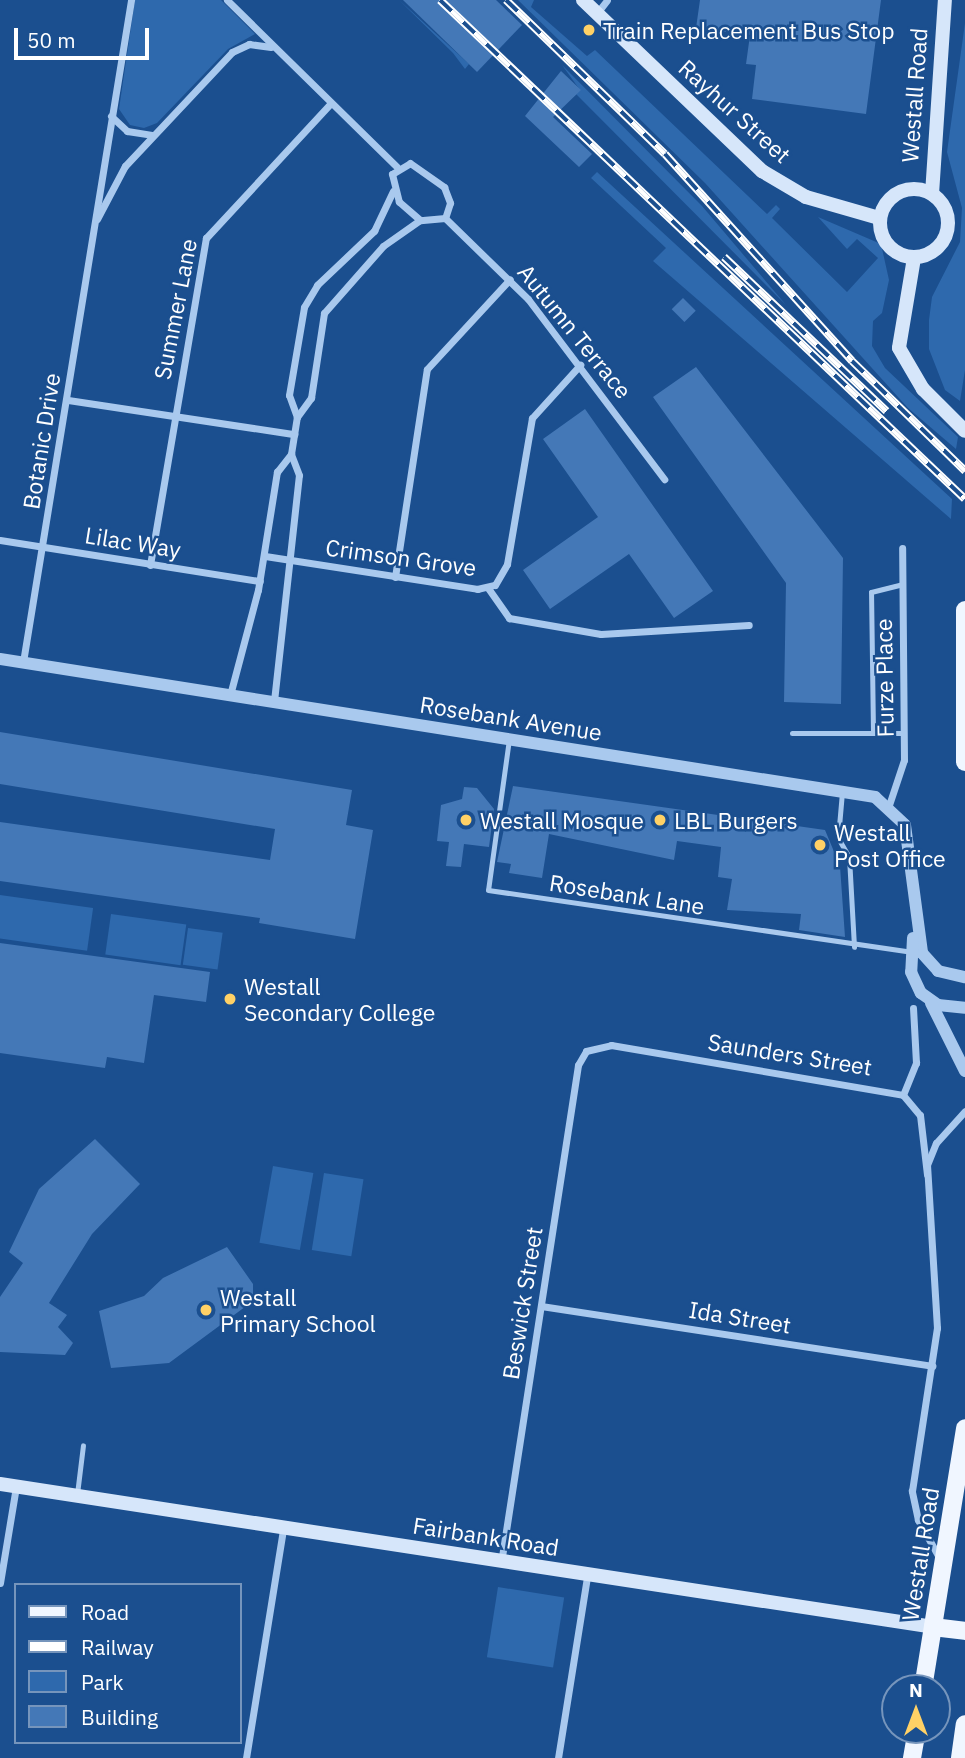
<!DOCTYPE html>
<html>
<head>
<meta charset="utf-8">
<style>
	body { margin:0 }
	#map { position:relative; width:965px; height:1758px; overflow:hidden; background:#1b4f8f; font-family:"IBM Plex Sans",sans-serif }
	div>[style] { position:absolute }
	[style*='--x'] { left:calc(var(--x)*1px); top:calc(var(--y)*1px); width:calc(var(--w)*1px); rotate:calc(var(--a)*1deg) }
	.green>* { inset:0; background:#2e69ad; transform-origin:0 0 }
	.building>* { inset:0; background:#4478b7; transform-origin:0 0 }
	.service>* { height:5px; margin:-2.5px; padding:0 2.5px; transform-origin:2.5px; border-radius:2.5px; background:#a9c9ee }
	.minor>* { height:7px; margin:-3.5px; padding:0 3.5px; transform-origin:3.5px; border-radius:3.5px; background:#a9c9ee }
	.tertiary>* { height:12px; margin:-6px; padding:0 6px; transform-origin:6px; border-radius:6px; background:#a9c9ee }
	.secondary>* { height:14px; margin:-7px; padding:0 7px; transform-origin:7px; border-radius:7px; background:#d6e6fa }
	.secondary>.ring { margin:-7px; padding:0; box-sizing:content-box; background:none; border:14px solid #d6e6fa; border-radius:50% }
	.primary>* { height:18px; margin:-9px; padding:0 9px; transform-origin:9px; border-radius:9px; background:#f0f6ff }
	.rail>* { height:8px; margin-top:-4px; transform-origin:0; background:repeating-linear-gradient(90deg,#1b4f8f 0 16px,#fff 0 32px); box-sizing:border-box; border-block:2px solid #fff }
	.dots>* { width:19px; height:19px; translate:-50% -50%; box-sizing:border-box; border:4px solid #1b4f8f; border-radius:50% }
	span { translate:-50% -50%; white-space:nowrap; text-align:center; line-height:1.15; -webkit-text-stroke:5px #1b4f8f; paint-order:stroke }
	.poi-label { font-size:23px; color:#fff }
	.left { translate:0 -50%; text-align:left }
	.street-label { font-size:23px; color:#fff }
	.legend { position:absolute; left:14px; top:1583px; width:228px; height:161px; box-sizing:border-box; background:#1b4f8f; border:2px solid #7695bc; margin:0; padding:9px 12px; list-style:none; font-size:21px; color:#fff }
	.legend li { display:flex; align-items:center; gap:14px; height:35px }
	.legend b { width:35px; border:2px solid #7695bc }
	.north { position:absolute; left:881px; top:1674px; width:70px; height:70px; box-sizing:border-box; background:#1b4f8f; border:2px solid #7695bc; border-radius:50%; rotate:0deg; font-size:19px; font-weight:700; line-height:28px; text-align:center; color:#fff }
	.north::after { content:''; display:block; margin:auto; width:24px; height:32px; background:#ffd166; clip-path:polygon(50% 0,100% 100%,50% 72%,0 100%) }
	.scale { position:absolute; left:14px; top:28px; width:135px; height:32px; box-sizing:border-box; border:4px solid #fff; border-top:0; padding-left:9px; font-size:21px; line-height:24px; white-space:nowrap; color:#fff; -webkit-text-stroke:5px #1b4f8f; paint-order:stroke }
</style>
</head>
<body>
<div id="map">
	<div class="green">
		<i style="clip-path:polygon(135px 0,221px 0,255px 34px,228px 49px,157px 123px,144px 128px,130px 125px,119px 109px)"></i>
		<i style="clip-path:polygon(399px 0,469px 64px,465px 69px,453px 53px)"></i>
		<i style="clip-path:polygon(518px 0,534px 0,531px 7px,587px 56px,595px 50px,767px 214px,776px 205px,780px 209px,772px 218px,847px 292px,878px 258px,857px 239px,847px 249px,818px 217px,881px 244px,889px 280px,882px 313px,873px 321px,872px 346px,885px 368px,958px 437px,956px 449px,908px 408px,705px 183px)"></i>
		<i style="clip-path:polygon(965px 23px,965px 370px,960px 401px,945px 390px,929px 349px,929px 320px,932px 297px,960px 242px,962px 208px,947px 152px)"></i>
		<i style="clip-path:polygon(562px 65px,702px 206px,786px 305px,576px 94px,580px 90px)"></i>
		<i style="clip-path:polygon(597px 172px,952px 499px,951px 519px,653px 261px,666px 248px,591px 178px)"></i>
		<i style="left:0;top:895px;width:94px;height:43px;rotate:8deg"></i>
		<i style="left:111px;top:914px;width:76px;height:41px;rotate:8deg"></i>
		<i style="left:188px;top:928px;width:35px;height:37px;rotate:8deg"></i>
		<i style="left:273px;top:1166px;width:41px;height:78px;rotate:10deg"></i>
		<i style="left:324px;top:1173px;width:40px;height:78px;rotate:9deg"></i>
		<i style="left:498px;top:1587px;width:67px;height:71px;rotate:9deg"></i>
	</div>
	<div class="building">
		<i style="clip-path:polygon(403px 0,496px 0,522px 25px,477px 72px)"></i>
		<i style="clip-path:polygon(700px 0,881px 0,866px 114px,752px 99px,756px 65px,746px 64px,750px 35px,696px 28px)"></i>
		<i style="clip-path:polygon(561px 71px,581px 90px,553px 117px,592px 154px,579px 167px,525px 116px)"></i>
		<i style="left:683px;top:298px;width:18px;height:16px;rotate:45deg"></i>
		<i style="clip-path:polygon(696px 367px,843px 558px,841px 704px,784px 702px,786px 583px,653px 397px)"></i>
		<i style="clip-path:polygon(585px 409px,713px 591px,674px 618px,629px 554px,550px 609px,523px 570px,598px 517px,543px 439px)"></i>
		<i style="clip-path:polygon(0 732px,352px 790px,346px 825px,373px 830px,355px 939px,259px 923px,260px 918px,0 881px,0 822px,270px 860px,275px 829px,0 784px)"></i>
		<i style="clip-path:polygon(513px 786px,825px 830px,840px 866px,845px 937px,799px 930px,801px 914px,727px 910px,732px 879px,718px 877px,721px 847px,677px 841px,674px 860px,549px 834px,542px 878px,509px 873px,511px 864px,497px 862px)"></i>
		<i style="clip-path:polygon(464px 787px,477px 788px,494px 809px,489px 847px,464px 844px,461px 867px,446px 866px,449px 842px,437px 841px,441px 805px,462px 799px)"></i>
		<i style="clip-path:polygon(0 943px,210px 972px,206px 1002px,154px 995px,144px 1063px,107px 1057px,105px 1068px,0 1053px)"></i>
		<i style="clip-path:polygon(95px 1139px,140px 1184px,92px 1234px,49px 1303px,67px 1315px,58px 1327px,73px 1343px,65px 1355px,0 1352px,0 1297px,23px 1263px,9px 1252px,39px 1189px)"></i>
		<i style="clip-path:polygon(227px 1247px,253px 1284px,253px 1301px,169px 1363px,111px 1368px,99px 1311px,144px 1296px,163px 1278px)"></i>
	</div>
	<div class="service">
		<i style="--x:792;--y:733;--w:112;--a:0"></i>
		<i style="--x:873;--y:733;--w:141;--a:-90.8"></i>
		<i style="--x:871;--y:592;--w:32;--a:-14"></i>
		<i style="--x:509;--y:739;--w:152;--a:97.9"></i>
		<i style="--x:488;--y:890;--w:429;--a:8.3"></i>
		<i style="--x:842;--y:792;--w:46;--a:95"></i>
		<i style="--x:838;--y:838;--w:22;--a:60"></i>
		<i style="--x:849;--y:857;--w:90;--a:86.8"></i>
		<i style="--x:77;--y:1494;--w:49;--a:-83"></i>
	</div>
	<div class="minor">
		<i style="--x:227;--y:0;--w:238;--a:44.5"></i>
		<i style="--x:597;--y:13;--w:16;--a:-52"></i>
		<i style="--x:111;--y:116;--w:22;--a:43"></i>
		<i style="--x:127;--y:131;--w:25;--a:9"></i>
		<i style="--x:410;--y:163;--w:42;--a:35.2"></i>
		<i style="--x:444;--y:187;--w:17;--a:69"></i>
		<i style="--x:450;--y:203;--w:16;--a:108"></i>
		<i style="--x:445;--y:218;--w:25;--a:175"></i>
		<i style="--x:420;--y:220;--w:28;--a:-139"></i>
		<i style="--x:399;--y:202;--w:29;--a:-104"></i>
		<i style="--x:392;--y:174;--w:21;--a:-31"></i>
		<i style="--x:445;--y:218;--w:116;--a:44.3"></i>
		<i style="--x:528;--y:299;--w:226;--a:52.9"></i>
		<i style="--x:97;--y:219;--w:60;--a:-62.2"></i>
		<i style="--x:125;--y:166;--w:156;--a:-46.8"></i>
		<i style="--x:232;--y:52;--w:19;--a:-25"></i>
		<i style="--x:249;--y:44;--w:22;--a:8"></i>
		<i style="--x:68;--y:400;--w:229;--a:8.6"></i>
		<i style="--x:297;--y:417;--w:23;--a:-110"></i>
		<i style="--x:289;--y:395;--w:89;--a:-80.3"></i>
		<i style="--x:304;--y:307;--w:26;--a:-59"></i>
		<i style="--x:317;--y:285;--w:79;--a:-43.5"></i>
		<i style="--x:374;--y:231;--w:44;--a:-64.6"></i>
		<i style="--x:0;--y:540;--w:263;--a:9"></i>
		<i style="--x:265;--y:556;--w:215;--a:8.8"></i>
		<i style="--x:477;--y:589;--w:18;--a:-13"></i>
		<i style="--x:495;--y:585;--w:24;--a:-60"></i>
		<i style="--x:507;--y:564;--w:148;--a:-80.3"></i>
		<i style="--x:532;--y:418;--w:72;--a:-47.8"></i>
		<i style="--x:150;--y:565;--w:332;--a:-80.3"></i>
		<i style="--x:206;--y:238;--w:181;--a:-47.2"></i>
		<i style="--x:395;--y:577;--w:210;--a:-81.3"></i>
		<i style="--x:427;--y:369;--w:122;--a:-47.3"></i>
		<i style="--x:488;--y:588;--w:37;--a:55"></i>
		<i style="--x:509;--y:618;--w:93;--a:9.9"></i>
		<i style="--x:601;--y:634;--w:148;--a:-3.5"></i>
		<i style="--x:23;--y:662;--w:671;--a:-80.73"></i>
		<i style="--x:230;--y:695;--w:109;--a:-75.1"></i>
		<i style="--x:258;--y:590;--w:120;--a:-80.9"></i>
		<i style="--x:277;--y:472;--w:23;--a:-52"></i>
		<i style="--x:291;--y:454;--w:37;--a:-81"></i>
		<i style="--x:297;--y:417;--w:24;--a:-54"></i>
		<i style="--x:311;--y:398;--w:86;--a:-81.3"></i>
		<i style="--x:324;--y:313;--w:89;--a:-48.6"></i>
		<i style="--x:383;--y:246;--w:45;--a:-35.1"></i>
		<i style="--x:274;--y:701;--w:227;--a:-83.7"></i>
		<i style="--x:299;--y:475;--w:22;--a:-111"></i>
		<i style="--x:889;--y:805;--w:47;--a:-71.6"></i>
		<i style="--x:904;--y:760;--w:212;--a:-90.5"></i>
		<i style="--x:903;--y:1095;--w:35;--a:-68"></i>
		<i style="--x:916;--y:1063;--w:55;--a:-93.1"></i>
		<i style="--x:541;--y:1306;--w:396;--a:8.7"></i>
		<i style="--x:940;--y:1559;--w:45;--a:-119.4"></i>
		<i style="--x:918;--y:1520;--w:30;--a:-102"></i>
		<i style="--x:912;--y:1491;--w:165;--a:-81.3"></i>
		<i style="--x:937;--y:1328;--w:163;--a:-93.5"></i>
		<i style="--x:927;--y:1165;--w:24;--a:-68"></i>
		<i style="--x:936;--y:1143;--w:43;--a:-47.8"></i>
		<i style="--x:501;--y:1563;--w:504;--a:-81.21"></i>
		<i style="--x:578;--y:1065;--w:16;--a:-60"></i>
		<i style="--x:586;--y:1051;--w:26;--a:-13"></i>
		<i style="--x:611;--y:1045;--w:296;--a:9.7"></i>
		<i style="--x:903;--y:1095;--w:26;--a:50"></i>
		<i style="--x:920;--y:1115;--w:60;--a:83.3"></i>
		<i style="--x:0;--y:1583;--w:98;--a:-80.6"></i>
		<i style="--x:246;--y:1758;--w:232;--a:-80.8"></i>
		<i style="--x:558;--y:1758;--w:183;--a:-80.9"></i>
	</div>
	<div class="tertiary">
		<i style="--x:0;--y:659;--w:886;--a:8.96"></i>
		<i style="--x:875;--y:797;--w:41;--a:43"></i>
		<i style="--x:905;--y:825;--w:129;--a:82.4"></i>
		<i style="--x:922;--y:953;--w:24;--a:48"></i>
		<i style="--x:938;--y:971;--w:28;--a:13"></i>
		<i style="--x:913;--y:938;--w:34;--a:93"></i>
		<i style="--x:911;--y:972;--w:23;--a:65"></i>
		<i style="--x:921;--y:993;--w:21;--a:35"></i>
		<i style="--x:938;--y:1005;--w:27;--a:6"></i>
		<i style="--x:931;--y:1003;--w:76;--a:63.4"></i>
	</div>
	<div class="secondary">
		<i style="--x:583;--y:0;--w:248;--a:43.7"></i>
		<i style="--x:762;--y:171;--w:51;--a:30.6"></i>
		<i style="--x:806;--y:197;--w:76;--a:16"></i>
		<i class="ring" style="left:880px;top:189px;width:54px;height:54px"></i>
		<i style="--x:932;--y:194;--w:194;--a:-86.2"></i>
		<i style="--x:914;--y:258;--w:91;--a:99.5"></i>
		<i style="--x:899;--y:348;--w:48;--a:59.7"></i>
		<i style="--x:923;--y:389;--w:59;--a:45"></i>
		<i style="--x:0;--y:1484;--w:944;--a:8.71"></i>
	</div>
	<div class="primary">
		<i style="--x:965;--y:610;--w:152;--a:90"></i>
		<i style="--x:933;--y:1627;--w:32;--a:7"></i>
		<i style="--x:923;--y:1688;--w:263;--a:-80.8"></i>
		<i style="--x:912;--y:1758;--w:28;--a:-80"></i>
		<i style="--x:960;--y:1758;--w:34;--a:-82"></i>
	</div>
	<div class="rail">
		<i style="--x:440;--y:0;--w:724;--a:43.55"></i>
		<i style="--x:506;--y:0;--w:221;--a:44.1"></i>
		<i style="--x:665;--y:154;--w:279;--a:47.9"></i>
		<i style="--x:852;--y:361;--w:158;--a:44.2"></i>
		<i style="--x:724;--y:257;--w:224;--a:43.5"></i>
	</div>
	<div class="dots">
		<i style="left:589px;top:30px;background:#ffd166"></i>
		<i style="left:466px;top:820px;background:#ffd166"></i>
		<i style="left:660px;top:820px;background:#ffd166"></i>
		<i style="left:820px;top:845px;background:#ffd166"></i>
		<i style="left:230px;top:999px;background:#ffd166"></i>
		<i style="left:206px;top:1310px;background:#ffd166"></i>
	</div>
	<div class="poi-label">
		<span class="left" style="left:603px;top:30px">Train Replacement Bus Stop</span>
		<span class="left" style="left:480px;top:820px">Westall Mosque</span>
		<span class="left" style="left:674px;top:820px">LBL Burgers</span>
		<span class="left" style="left:834px;top:845px">Westall<br>Post Office</span>
		<span class="left" style="left:244px;top:999px">Westall<br>Secondary College</span>
		<span class="left" style="left:220px;top:1310px">Westall<br>Primary School</span>
	</div>
	<div class="street-label">
		<span style="left:914px;top:95px;rotate:-86deg">Westall Road</span>
		<span style="left:735px;top:111px;rotate:42deg">Rayhur Street</span>
		<span style="left:175px;top:309px;rotate:-79deg">Summer Lane</span>
		<span style="left:575px;top:331px;rotate:51deg">Autumn Terrace</span>
		<span style="left:41px;top:441px;rotate:-81deg">Botanic Drive</span>
		<span style="left:133px;top:542px;rotate:9deg">Lilac Way</span>
		<span style="left:401px;top:557px;rotate:8deg">Crimson Grove</span>
		<span style="left:884px;top:678px;rotate:-91deg">Furze Place</span>
		<span style="left:511px;top:718px;rotate:9deg">Rosebank Avenue</span>
		<span style="left:627px;top:894px;rotate:9deg">Rosebank Lane</span>
		<span style="left:790px;top:1054px;rotate:9deg">Saunders Street</span>
		<span style="left:522px;top:1303px;rotate:-81deg">Beswick Street</span>
		<span style="left:740px;top:1317px;rotate:9deg">Ida Street</span>
		<span style="left:486px;top:1536px;rotate:9deg">Fairbank Road</span>
		<span style="left:920px;top:1554px;rotate:-81deg">Westall Road</span>
	</div>
	<ul class="legend">
	<li><b style="height:9px;background:#f0f6ff"></b>Road</li>
	<li><b style="height:9px;background:#fff"></b>Railway</li>
	<li><b style="height:19px;background:#2e69ad"></b>Park</li>
	<li><b style="height:19px;background:#4478b7"></b>Building</li>
	</ul>
	<div class="north">N</div>
	<div class="scale">50 m</div>
</div>
</body>
</html>
